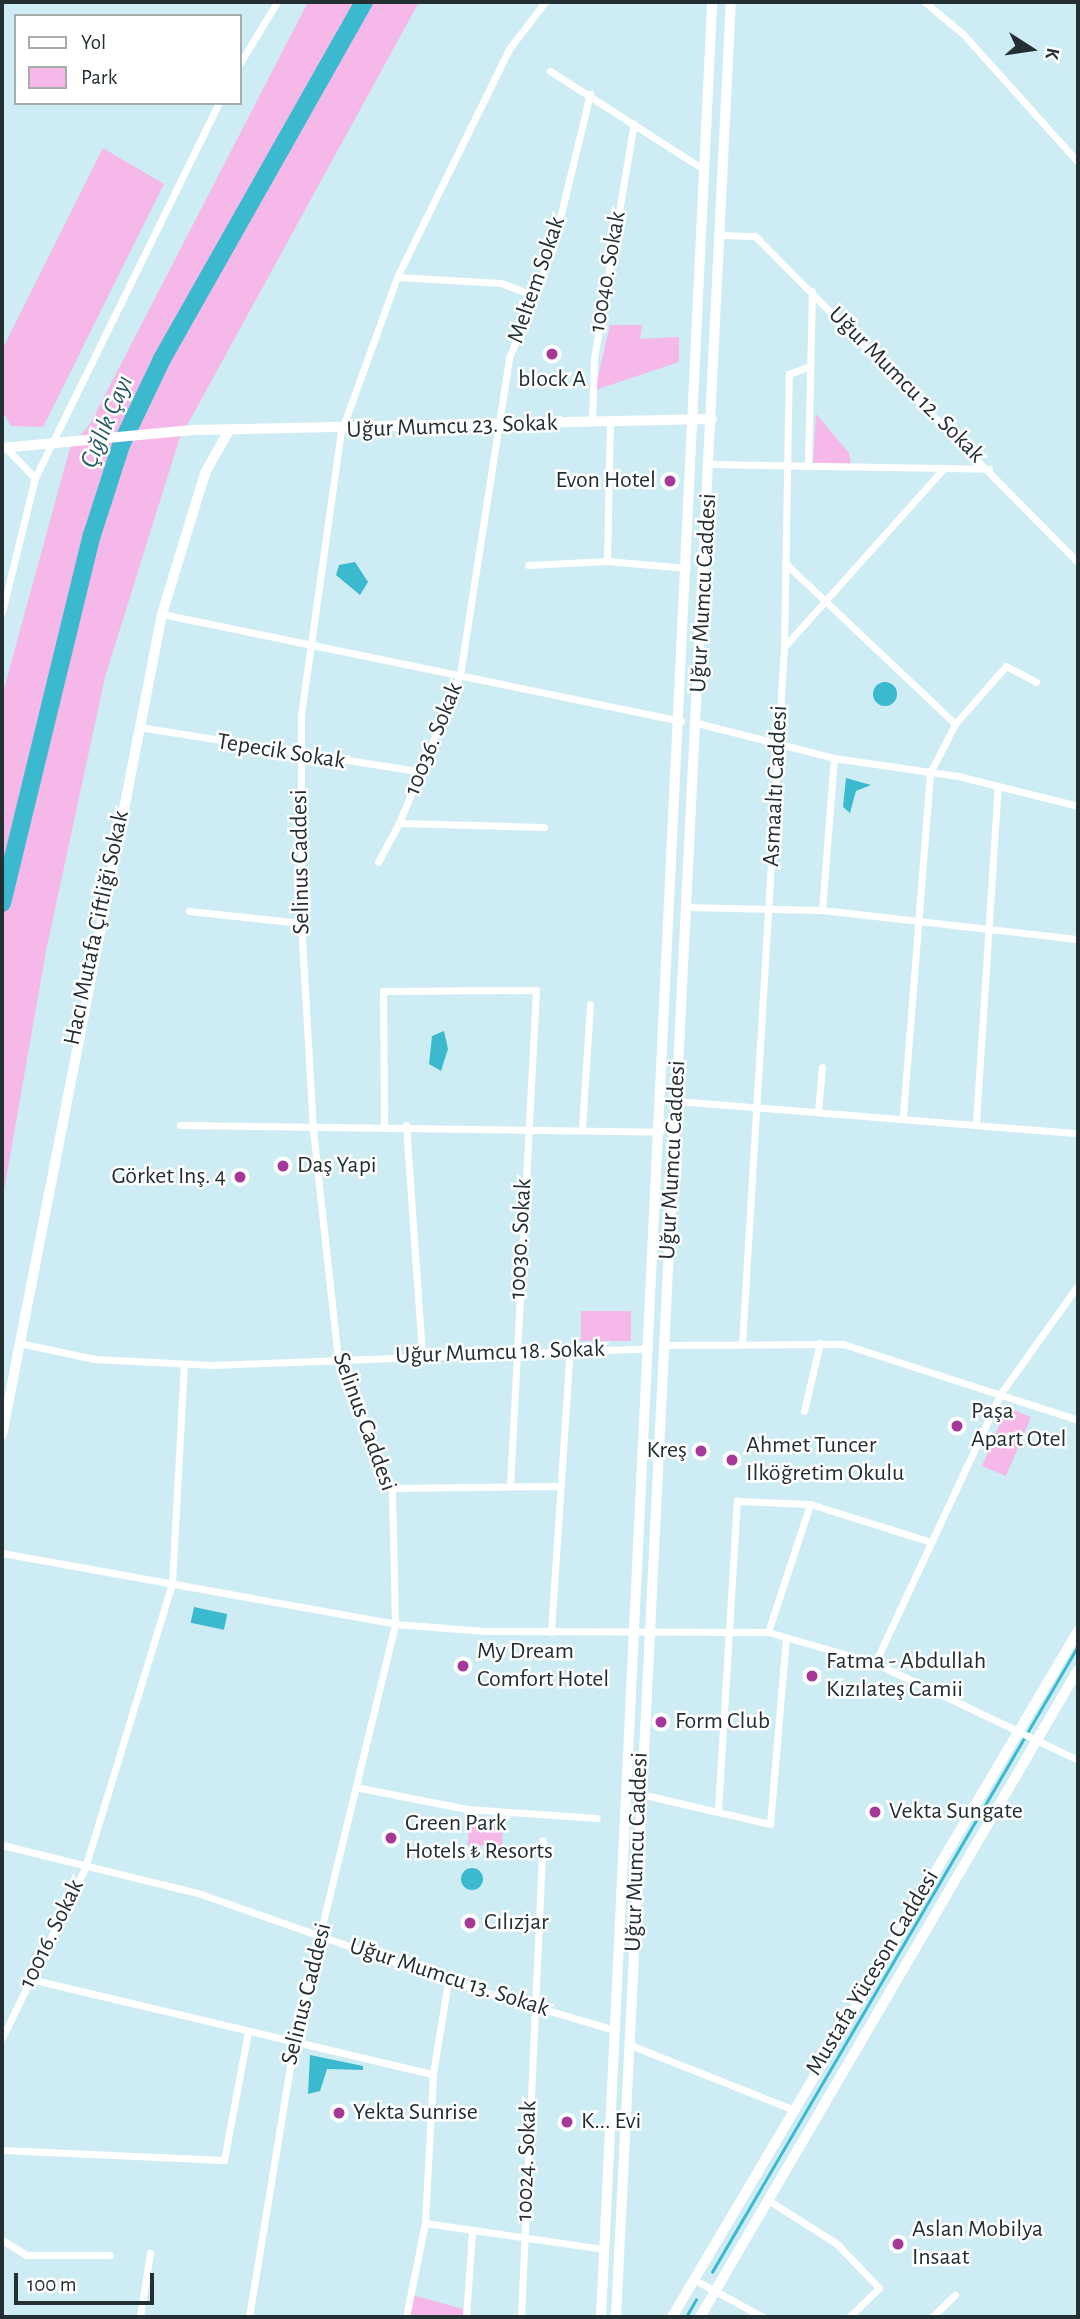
<!DOCTYPE html>
<html>
<head>
<meta charset="utf-8">
<style>
	body { margin:0 }
	#map { position:relative; width:1080px; height:2319px; overflow:hidden; background:#cdecf3; font-family:"Alegreya Sans",sans-serif }
	div>[style] { position:absolute }
	[style*='--x'] { left:calc(var(--x)*1px); top:calc(var(--y)*1px); width:calc(var(--w)*1px); rotate:calc(var(--a)*1deg) }
	.green>* { inset:0; background:#f5b8e8; transform-origin:0 0 }
	.water>* { inset:0; background:#3bbacf; transform-origin:0 0 }
	.round { border-radius:50% }
	.stream>* { height:2.5px; margin:-1.25px; padding:0 1.25px; transform-origin:1.25px; border-radius:1.25px; background:#3bbacf }
	.river>* { height:18px; margin:-9px; padding:0 9px; transform-origin:9px; border-radius:9px; background:#3bbacf }
	.minor>* { height:7px; margin:-3.5px; padding:0 3.5px; transform-origin:3.5px; border-radius:3.5px; background:#fff }
	.tertiary>* { height:10px; margin:-5px; padding:0 5px; transform-origin:5px; border-radius:5px; background:#fff }
	.secondary>* { height:10px; margin:-5px; padding:0 5px; transform-origin:5px; border-radius:5px; background:#fff }
	.dots>* { width:19px; height:19px; translate:-50% -50%; box-sizing:border-box; border:4px solid #fff; border-radius:50% }
	span { translate:-50% -50%; white-space:nowrap; text-align:center; line-height:1.15; -webkit-text-stroke:5px #fff; paint-order:stroke }
	.street-label { font-size:24px; color:#232f32 }
	.poi-label { font-size:24px; color:#232f32 }
	.right { translate:-100% -50%; text-align:right }
	.left { translate:0 -50%; text-align:left }
	.water-label { font-size:26px; color:#265963; font-style:italic }
	.frame { position:absolute; inset:0; border:4px solid #232f32; pointer-events:none }
	.legend { position:absolute; left:14px; top:14px; width:228px; height:91px; box-sizing:border-box; background:#fff; border:2px solid #a7acad; margin:0; padding:9px 12px; list-style:none; font-size:21px; color:#232f32 }
	.legend li { display:flex; align-items:center; gap:14px; height:35px }
	.legend b { width:35px; border:2px solid #a7acad }
	.north { position:absolute; left:996px; top:14px; width:70px; height:70px; -webkit-text-stroke:5px #fff; paint-order:stroke; rotate:102deg; font-size:19px; font-weight:700; line-height:28px; text-align:center; color:#232f32 }
	.north::after { content:''; display:block; margin:auto; width:24px; height:32px; background:#232f32; clip-path:polygon(50% 0,100% 100%,50% 72%,0 100%) }
	.scale { position:absolute; left:14px; top:2273px; width:140px; height:32px; box-sizing:border-box; border:4px solid #232f32; border-top:0; padding-left:9px; font-size:21px; line-height:24px; white-space:nowrap; color:#232f32; -webkit-text-stroke:5px #fff; paint-order:stroke }
</style>
</head>
<body>
<div id="map">
	<div class="green">
		<i style="clip-path:polygon(308px 2px,419px 2px,179px 440px,105px 677px,46px 951px,2px 1202px,2px 696px,70px 448px,90px 424px)"></i>
		<i style="clip-path:polygon(103px 148px,164px 184px,43px 427px,11px 426px,4px 414px,2px 350px)"></i>
		<i style="clip-path:polygon(610px 325px,642px 325px,640px 339px,679px 337px,679px 362px,595px 390px)"></i>
		<i style="clip-path:polygon(816px 414px,849px 453px,851px 464px,813px 463px)"></i>
		<i style="left:581px;top:1311px;width:50px;height:30px"></i>
		<i style="left:1007px;top:1407px;width:26px;height:64px;rotate:23deg"></i>
		<i style="left:469px;top:1824px;width:34px;height:21px;rotate:3deg"></i>
		<i style="clip-path:polygon(412px 2295px,463px 2309px,463px 2317px,408px 2317px)"></i>
	</div>
	<div class="water">
		<i style="clip-path:polygon(355px 562px,368px 582px,360px 595px,336px 575px,339px 565px)"></i>
		<i class="round" style="left:873px;top:682px;width:24px;height:24px"></i>
		<i style="clip-path:polygon(846px 778px,871px 785px,856px 791px,850px 813px,843px 807px)"></i>
		<i style="clip-path:polygon(444px 1031px,448px 1049px,441px 1071px,429px 1064px,432px 1036px)"></i>
		<i style="left:194px;top:1607px;width:34px;height:16px;rotate:12deg"></i>
		<i class="round" style="left:461px;top:1868px;width:22px;height:22px"></i>
		<i style="clip-path:polygon(310px 2055px,363px 2066px,363px 2070px,327px 2069px,320px 2091px,308px 2094px)"></i>
	</div>
	<div class="stream">
		<i style="--x:712;--y:2272;--w:725;--a:-59.69"></i>
		<i style="--x:686;--y:2317;--w:20;--a:-60"></i>
	</div>
	<div class="river">
		<i style="--x:2;--y:903;--w:379;--a:-76.3"></i>
		<i style="--x:92;--y:535;--w:95;--a:-72.1"></i>
		<i style="--x:121;--y:445;--w:95;--a:-64.5"></i>
		<i style="--x:162;--y:359;--w:410;--a:-60.5"></i>
	</div>
	<div class="minor">
		<i style="--x:925;--y:2;--w:51;--a:40.2"></i>
		<i style="--x:964;--y:35;--w:171;--a:48.1"></i>
		<i style="--x:240;--y:63;--w:71;--a:-58.8"></i>
		<i style="--x:550;--y:71;--w:184;--a:32.6"></i>
		<i style="--x:721;--y:235;--w:34;--a:2"></i>
		<i style="--x:755;--y:236;--w:459;--a:45.3"></i>
		<i style="--x:397;--y:277;--w:104;--a:3.3"></i>
		<i style="--x:501;--y:283;--w:33;--a:21"></i>
		<i style="--x:592;--y:422;--w:63;--a:-88.2"></i>
		<i style="--x:594;--y:359;--w:239;--a:-80.4"></i>
		<i style="--x:6;--y:448;--w:42;--a:46"></i>
		<i style="--x:35;--y:478;--w:418;--a:-63.9"></i>
		<i style="--x:710;--y:464;--w:279;--a:1"></i>
		<i style="--x:808;--y:466;--w:175;--a:-88.7"></i>
		<i style="--x:607;--y:561;--w:141;--a:-88.8"></i>
		<i style="--x:785;--y:563;--w:234;--a:43.4"></i>
		<i style="--x:955;--y:724;--w:55;--a:117"></i>
		<i style="--x:930;--y:773;--w:346;--a:94.5"></i>
		<i style="--x:528;--y:565;--w:79;--a:-2.9"></i>
		<i style="--x:607;--y:561;--w:80;--a:5"></i>
		<i style="--x:2;--y:612;--w:138;--a:-76.2"></i>
		<i style="--x:162;--y:614;--w:530;--a:11.65"></i>
		<i style="--x:784;--y:647;--w:239;--a:-48.2"></i>
		<i style="--x:697;--y:723;--w:141;--a:14.3"></i>
		<i style="--x:834;--y:758;--w:125;--a:8.3"></i>
		<i style="--x:958;--y:776;--w:124;--a:14"></i>
		<i style="--x:955;--y:724;--w:77;--a:-48.7"></i>
		<i style="--x:1006;--y:666;--w:34;--a:28"></i>
		<i style="--x:139;--y:727;--w:289;--a:9"></i>
		<i style="--x:544;--y:827;--w:145;--a:-178.4"></i>
		<i style="--x:399;--y:823;--w:160;--a:-67.6"></i>
		<i style="--x:460;--y:675;--w:321;--a:-81.2"></i>
		<i style="--x:509;--y:358;--w:115;--a:-68.1"></i>
		<i style="--x:552;--y:251;--w:162;--a:-76.4"></i>
		<i style="--x:378;--y:862;--w:44;--a:-61.7"></i>
		<i style="--x:687;--y:907;--w:135;--a:1.3"></i>
		<i style="--x:822;--y:910;--w:152;--a:-85.5"></i>
		<i style="--x:822;--y:910;--w:258;--a:6.5"></i>
		<i style="--x:189;--y:911;--w:113;--a:6.1"></i>
		<i style="--x:677;--y:1101;--w:402;--a:4.6"></i>
		<i style="--x:818;--y:1111;--w:44;--a:-84.8"></i>
		<i style="--x:976;--y:1123;--w:338;--a:-86.3"></i>
		<i style="--x:384;--y:1124;--w:133;--a:-90.4"></i>
		<i style="--x:383;--y:991;--w:153;--a:-0.4"></i>
		<i style="--x:536;--y:990;--w:497;--a:93"></i>
		<i style="--x:180;--y:1125;--w:480;--a:0.8"></i>
		<i style="--x:406;--y:1125;--w:230;--a:86"></i>
		<i style="--x:582;--y:1128;--w:124;--a:-86.3"></i>
		<i style="--x:19;--y:1343;--w:77;--a:12"></i>
		<i style="--x:94;--y:1359;--w:119;--a:2.9"></i>
		<i style="--x:213;--y:1365;--w:433;--a:-2.2"></i>
		<i style="--x:742;--y:1344;--w:698;--a:-86.55"></i>
		<i style="--x:784;--y:647;--w:273;--a:-89"></i>
		<i style="--x:789;--y:374;--w:22;--a:-21"></i>
		<i style="--x:662;--y:1345;--w:181;--a:-0.3"></i>
		<i style="--x:843;--y:1344;--w:247;--a:17.9"></i>
		<i style="--x:804;--y:1411;--w:70;--a:-76.8"></i>
		<i style="--x:392;--y:1488;--w:169;--a:-0.7"></i>
		<i style="--x:2;--y:1553;--w:399;--a:10.2"></i>
		<i style="--x:395;--y:1624;--w:91;--a:4.4"></i>
		<i style="--x:486;--y:1631;--w:282;--a:0.2"></i>
		<i style="--x:768;--y:1632;--w:111;--a:16.2"></i>
		<i style="--x:875;--y:1663;--w:225;--a:25.5"></i>
		<i style="--x:551;--y:1632;--w:284;--a:-86.2"></i>
		<i style="--x:768;--y:1632;--w:135;--a:-71.8"></i>
		<i style="--x:875;--y:1663;--w:298;--a:-65"></i>
		<i style="--x:1001;--y:1393;--w:133;--a:-54.5"></i>
		<i style="--x:360;--y:1788;--w:109;--a:11.1"></i>
		<i style="--x:467;--y:1809;--w:130;--a:4"></i>
		<i style="--x:640;--y:1794;--w:133;--a:13"></i>
		<i style="--x:770;--y:1824;--w:187;--a:-85.1"></i>
		<i style="--x:718;--y:1810;--w:310;--a:-86.5"></i>
		<i style="--x:737;--y:1501;--w:73;--a:2.4"></i>
		<i style="--x:810;--y:1504;--w:127;--a:17.4"></i>
		<i style="--x:2;--y:1845;--w:205;--a:13.8"></i>
		<i style="--x:201;--y:1894;--w:262;--a:19.4"></i>
		<i style="--x:448;--y:1981;--w:173;--a:16.4"></i>
		<i style="--x:30;--y:1979;--w:414;--a:13.3"></i>
		<i style="--x:448;--y:1981;--w:94;--a:99.2"></i>
		<i style="--x:433;--y:2074;--w:149;--a:93.1"></i>
		<i style="--x:425;--y:2223;--w:181;--a:8.3"></i>
		<i style="--x:2;--y:2038;--w:189;--a:-64"></i>
		<i style="--x:85;--y:1868;--w:297;--a:-73"></i>
		<i style="--x:172;--y:1584;--w:220;--a:-86.9"></i>
		<i style="--x:630;--y:2045;--w:174;--a:21.6"></i>
		<i style="--x:2;--y:2150;--w:222;--a:2.6"></i>
		<i style="--x:224;--y:2160;--w:130;--a:-79.4"></i>
		<i style="--x:768;--y:2200;--w:82;--a:32.5"></i>
		<i style="--x:837;--y:2244;--w:61;--a:46.3"></i>
		<i style="--x:879;--y:2288;--w:42;--a:136"></i>
		<i style="--x:2;--y:2240;--w:28;--a:32"></i>
		<i style="--x:26;--y:2255;--w:84;--a:0"></i>
		<i style="--x:693;--y:2279;--w:80;--a:28.5"></i>
		<i style="--x:140;--y:2317;--w:65;--a:-81.1"></i>
		<i style="--x:249;--y:2317;--w:279;--a:-80.7"></i>
		<i style="--x:294;--y:2042;--w:430;--a:-76.4"></i>
		<i style="--x:395;--y:1624;--w:136;--a:-91.3"></i>
		<i style="--x:392;--y:1488;--w:139;--a:-112.9"></i>
		<i style="--x:338;--y:1360;--w:231;--a:-96.2"></i>
		<i style="--x:313;--y:1130;--w:207;--a:-93.3"></i>
		<i style="--x:301;--y:923;--w:208;--a:-90"></i>
		<i style="--x:301;--y:715;--w:286;--a:-82"></i>
		<i style="--x:341;--y:432;--w:165;--a:-70.1"></i>
		<i style="--x:397;--y:277;--w:254;--a:-63.8"></i>
		<i style="--x:509;--y:49;--w:59;--a:-52.5"></i>
		<i style="--x:406;--y:2317;--w:96;--a:-78.6"></i>
		<i style="--x:466;--y:2317;--w:86;--a:-86"></i>
		<i style="--x:521;--y:2317;--w:477;--a:-87.4"></i>
		<i style="--x:932;--y:2317;--w:32;--a:-44"></i>
	</div>
	<div class="tertiary">
		<i style="--x:2;--y:448;--w:191;--a:-5.4"></i>
		<i style="--x:192;--y:430;--w:520;--a:-1.21"></i>
		<i style="--x:2;--y:1435;--w:836;--a:-78.97"></i>
		<i style="--x:162;--y:614;--w:147;--a:-73"></i>
		<i style="--x:205;--y:473;--w:47;--a:-60.7"></i>
		<i style="--x:672;--y:2317;--w:797;--a:-59.38"></i>
		<i style="--x:700;--y:2317;--w:749;--a:-59.71"></i>
	</div>
	<div class="secondary">
		<i style="--x:601;--y:2317;--w:2318;--a:-87.25"></i>
		<i style="--x:616;--y:2317;--w:2318;--a:-87.16"></i>
	</div>
	<div class="dots">
		<i style="left:552px;top:354px;background:#a63897"></i>
		<i style="left:670px;top:481px;background:#a63897"></i>
		<i style="left:283px;top:1166px;background:#a63897"></i>
		<i style="left:240px;top:1177px;background:#a63897"></i>
		<i style="left:957px;top:1426px;background:#a63897"></i>
		<i style="left:701px;top:1451px;background:#a63897"></i>
		<i style="left:732px;top:1460px;background:#a63897"></i>
		<i style="left:463px;top:1666px;background:#a63897"></i>
		<i style="left:812px;top:1676px;background:#a63897"></i>
		<i style="left:661px;top:1722px;background:#a63897"></i>
		<i style="left:875px;top:1812px;background:#a63897"></i>
		<i style="left:391px;top:1838px;background:#a63897"></i>
		<i style="left:470px;top:1923px;background:#a63897"></i>
		<i style="left:339px;top:2113px;background:#a63897"></i>
		<i style="left:567px;top:2122px;background:#a63897"></i>
		<i style="left:898px;top:2244px;background:#a63897"></i>
	</div>
	<div class="street-label">
		<span style="left:608px;top:272px;rotate:-80deg">10040. Sokak</span>
		<span style="left:537px;top:280px;rotate:-71deg">Meltem Sokak</span>
		<span style="left:906px;top:385px;rotate:45deg">Uğur Mumcu 12. Sokak</span>
		<span style="left:452px;top:427px;rotate:-2deg">Uğur Mumcu 23. Sokak</span>
		<span style="left:704px;top:593px;rotate:-87deg">Uğur Mumcu Caddesi</span>
		<span style="left:434px;top:739px;rotate:-68deg">10036. Sokak</span>
		<span style="left:281px;top:752px;rotate:9deg">Tepecik Sokak</span>
		<span style="left:776px;top:786px;rotate:-87deg">Asmaaltı Caddesi</span>
		<span style="left:301px;top:862px;rotate:-91deg">Selinus Caddesi</span>
		<span style="left:97px;top:928px;rotate:-78deg">Hacı Mutafa Çiftliği Sokak</span>
		<span style="left:673px;top:1160px;rotate:-87deg">Uğur Mumcu Caddesi</span>
		<span style="left:521px;top:1239px;rotate:-87deg">10030. Sokak</span>
		<span style="left:500px;top:1353px;rotate:-2deg">Uğur Mumcu 18. Sokak</span>
		<span style="left:364px;top:1422px;rotate:70deg">Selinus Caddesi</span>
		<span style="left:637px;top:1852px;rotate:-88deg">Uğur Mumcu Caddesi</span>
		<span style="left:52px;top:1934px;rotate:-64deg">10016. Sokak</span>
		<span style="left:873px;top:1973px;rotate:-59deg">Mustafa Yüceson Caddesi</span>
		<span style="left:449px;top:1978px;rotate:18deg">Uğur Mumcu 13. Sokak</span>
		<span style="left:307px;top:1994px;rotate:-76deg">Selinus Caddesi</span>
		<span style="left:527px;top:2161px;rotate:-88deg">10024. Sokak</span>
	</div>
	<div class="poi-label">
		<span style="left:552px;top:380px">block A</span>
		<span class="right" style="left:656px;top:481px">Evon Hotel</span>
		<span class="left" style="left:297px;top:1166px">Daş Yapi</span>
		<span class="right" style="left:226px;top:1177px">Görket Inş. 4</span>
		<span class="left" style="left:971px;top:1426px">Paşa<br>Apart Otel</span>
		<span class="left" style="left:746px;top:1460px">Ahmet Tuncer<br>Ilköğretim Okulu</span>
		<span class="right" style="left:687px;top:1451px">Kreş</span>
		<span class="left" style="left:477px;top:1666px">My Dream<br>Comfort Hotel</span>
		<span class="left" style="left:826px;top:1676px">Fatma - Abdullah<br>Kızılateş Camii</span>
		<span class="left" style="left:675px;top:1722px">Form Club</span>
		<span class="left" style="left:889px;top:1812px">Vekta Sungate</span>
		<span class="left" style="left:405px;top:1838px">Green Park<br>Hotels ₺ Resorts</span>
		<span class="left" style="left:484px;top:1923px">Cılızjar</span>
		<span class="left" style="left:353px;top:2113px">Yekta Sunrise</span>
		<span class="left" style="left:581px;top:2122px">K... Evi</span>
		<span class="left" style="left:912px;top:2244px">Aslan Mobilya<br>Insaat</span>
	</div>
	<div class="water-label">
		<span style="left:107px;top:422px;rotate:-67deg">Çığlık Çayı</span>
	</div>
	<div class="frame"></div>
	<ul class="legend">
	<li><b style="height:9px;background:#fff"></b>Yol</li>
	<li><b style="height:19px;background:#f5b8e8"></b>Park</li>
	</ul>
	<div class="north">K</div>
	<div class="scale">100 m</div>
</div>
</body>
</html>
